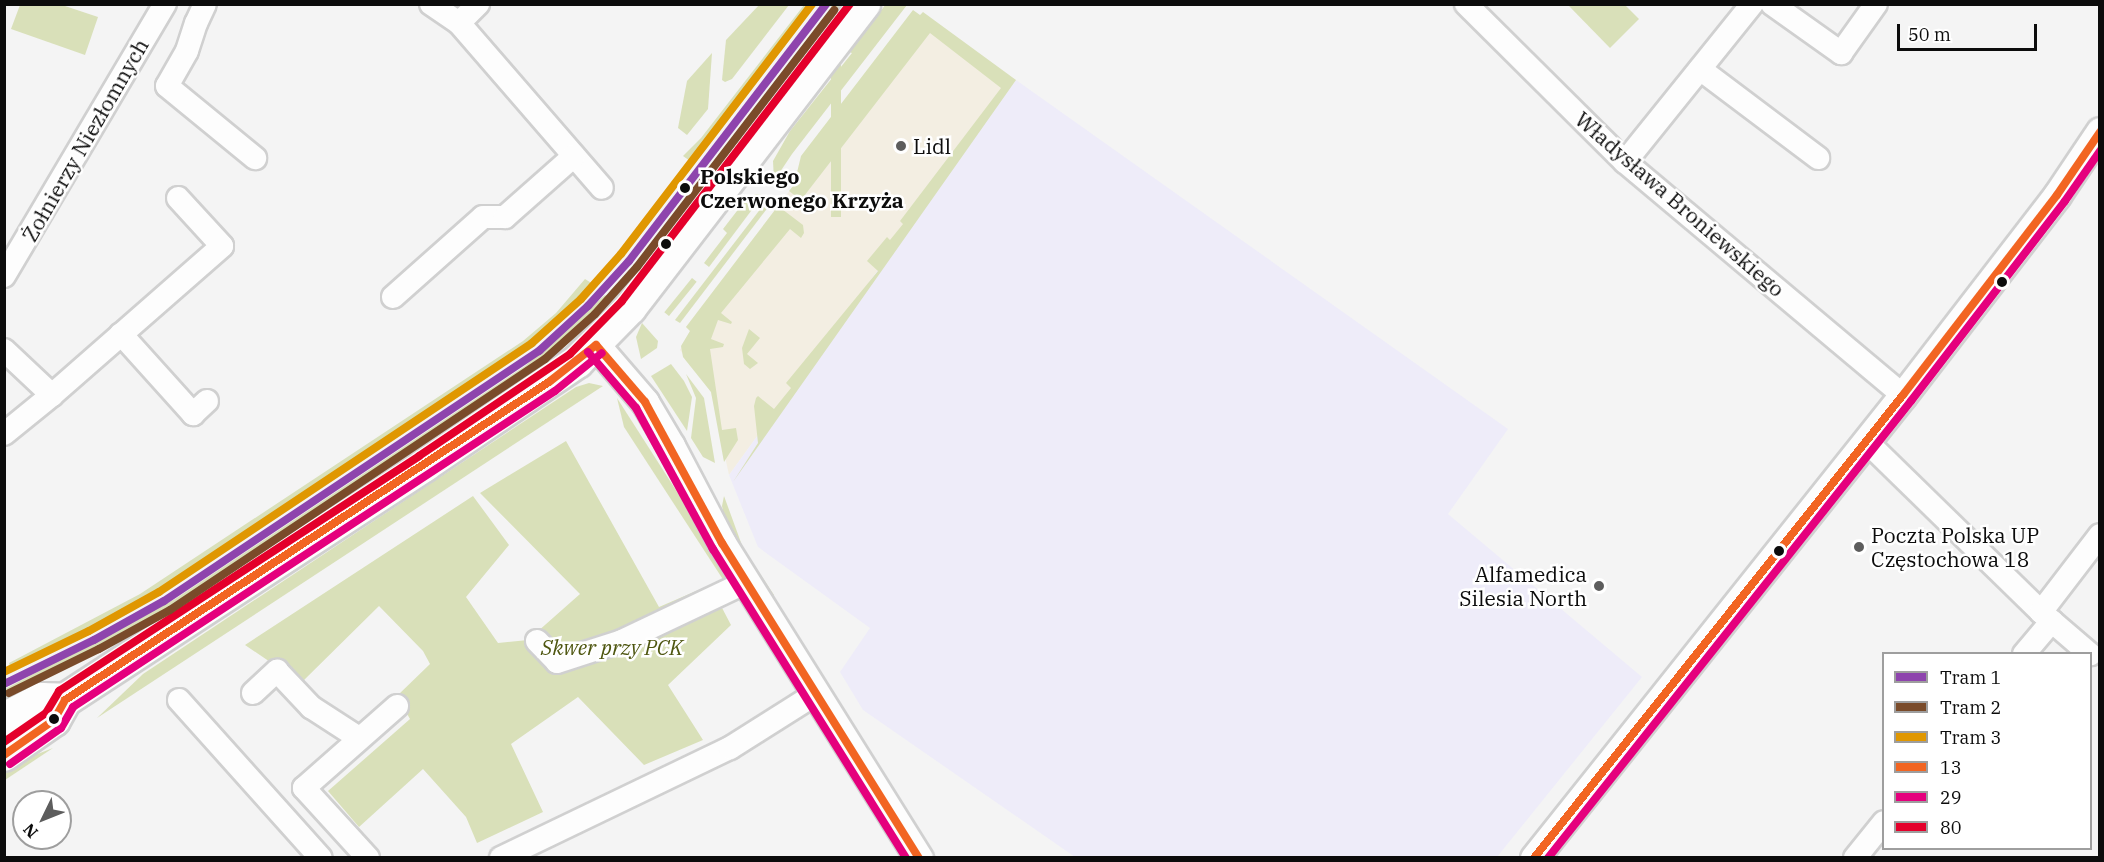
<!DOCTYPE html>
<html>
<head>
<meta charset="utf-8">
<style>
	body { margin:0 }
	#map { position:relative; width:2104px; height:862px; overflow:hidden; background:#f4f4f4; font-family:"IBM Plex Serif",serif }
	div>[style] { position:absolute }
	[style*='--x'] { left:calc(var(--x)*1px); top:calc(var(--y)*1px); width:calc(var(--w)*1px); rotate:calc(var(--a)*1deg) }
	.commercial>* { inset:0; background:#f3eee2 }
	.medical>* { inset:0; background:#eeecf9 }
	.green>* { inset:0; background:#d9e0b9; transform-origin:0 0 }
	.roads { filter:drop-shadow(2px 0 #d0d0d0) drop-shadow(-2px 0 #d0d0d0) drop-shadow(0 2px #d0d0d0) drop-shadow(0 -2px #d0d0d0) }
	.minor>* { height:22px; margin:-11px; padding:0 11px; transform-origin:11px; border-radius:11px; background:#fdfdfd }
	.tertiary>* { height:27px; margin:-13.5px; padding:0 13.5px; transform-origin:13.5px; border-radius:13.5px; background:#fdfdfd }
	.secondary>* { height:32px; margin:-16px; padding:0 16px; transform-origin:16px; border-radius:16px; background:#fdfdfd }
	.bus-1>* { height:8px; margin:-4px; padding:0 4px; transform-origin:4px; border-radius:4px; background:#f26522 }
	.bus-2>* { height:8px; margin:-4px; padding:0 4px; transform-origin:4px; border-radius:4px; background:#e5007d }
	.bus-3>* { height:8px; margin:-4px; padding:0 4px; transform-origin:4px; border-radius:4px; background:#e4002b }
	.tram-1>* { height:8px; margin:-4px; padding:0 4px; transform-origin:4px; border-radius:4px; background:#8e44ad }
	.tram-2>* { height:8px; margin:-4px; padding:0 4px; transform-origin:4px; border-radius:4px; background:#7a4b2a }
	.tram-3>* { height:8px; margin:-4px; padding:0 4px; transform-origin:4px; border-radius:4px; background:#e09701 }
	.dots>* { width:16px; height:16px; translate:-50% -50%; box-sizing:border-box; border:3px solid #fff; border-radius:50% }
	span { translate:-50% -50%; white-space:nowrap; text-align:center; line-height:1.15; -webkit-text-stroke:5px #fff; paint-order:stroke }
	.street-label { font-size:21px; color:#0c0c0c }
	.poi-label { font-size:21px; color:#0c0c0c }
	.left { translate:0 -50%; text-align:left }
	.right { translate:-100% -50%; text-align:right }
	.stop-label { font-size:21px; color:#0c0c0c; font-weight:700 }
	.park-label { font-size:21px; color:#4e5610; font-style:italic }
	.frame { position:absolute; inset:0; border:6px solid #0c0c0c; pointer-events:none }
	.legend { position:absolute; left:1882px; top:652px; width:210px; height:198px; box-sizing:border-box; background:#fff; border:2px solid #9e9e9e; margin:0; padding:8px 10px; list-style:none; font-size:18px; color:#0c0c0c }
	.legend li { display:flex; align-items:center; gap:12px; height:30px }
	.legend b { width:30px; border:2px solid #9e9e9e }
	.north { position:absolute; left:12px; top:790px; width:60px; height:60px; box-sizing:border-box; background:#fff; border:2px solid #9e9e9e; border-radius:50%; rotate:227deg; font-size:16px; font-weight:700; line-height:24px; text-align:center; color:#0c0c0c }
	.north::after { content:''; display:block; margin:auto; width:21px; height:27px; background:#5d5d5d; clip-path:polygon(50% 0,100% 100%,50% 72%,0 100%) }
	.scale { position:absolute; left:1897px; top:24px; width:140px; height:27px; box-sizing:border-box; border:3px solid #0c0c0c; border-top:0; padding-left:8px; font-size:18px; line-height:21px; white-space:nowrap; color:#0c0c0c; -webkit-text-stroke:4px #fff; paint-order:stroke }
</style>
</head>
<body>
<div id="map">
	<div class="commercial">
		<i style="clip-path:polygon(929px 32px,1016px 80px,729px 475px,711px 392px,680px 350px,690px 331px,686px 327px,794px 185px,799px 165px)"></i>
	</div>
	<div class="medical">
		<i style="clip-path:polygon(1016px 80px,1508px 429px,1448px 514px,1642px 677px,1497px 857px,1075px 857px,863px 710px,840px 672px,870px 628px,758px 547px,729px 475px)"></i>
	</div>
	<div class="green">
		<i style="clip-path:polygon(760px 4px,789px 5px,732px 79px,725px 82px,722px 80px,726px 40px)"></i>
		<i style="clip-path:polygon(886px 4px,907px 5px,792px 154px,774px 181px,773px 161px,790px 131px,852px 53px,849px 52px)"></i>
		<i style="clip-path:polygon(20px 5px,62px 5px,98px 17px,85px 55px,11px 29px)"></i>
		<i style="clip-path:polygon(804px 5px,812px 5px,690px 161px,683px 156px,701px 138px)"></i>
		<i style="left:831px;top:5px;width:10px;height:212px"></i>
		<i style="clip-path:polygon(1568px 5px,1625px 5px,1639px 19px,1610px 48px)"></i>
		<i style="clip-path:polygon(913px 10px,920px 15px,923px 12px,1016px 80px,733px 482px,758px 443px,754px 406px,756px 398px,758px 396px,774px 409px,791px 388px,786px 383px,878px 271px,867px 261px,887px 237px,890px 240px,903px 224px,900px 221px,1001px 88px,930px 33px,801px 200px,789px 191px,794px 185px,801px 156px)"></i>
		<i style="clip-path:polygon(712px 53px,708px 109px,687px 135px,678px 128px,687px 81px)"></i>
		<i style="clip-path:polygon(756px 194px,763px 195px,709px 267px,704px 263px,727px 233px,723px 229px,747px 198px)"></i>
		<i style="clip-path:polygon(768px 199px,772px 202px,680px 323px,675px 320px)"></i>
		<i style="clip-path:polygon(778px 206px,803px 225px,804px 233px,801px 238px,790px 229px,721px 313px,732px 322px,731px 324px,718px 320px,711px 339px,724px 344px,723px 347px,710px 349px,722px 430px,736px 428px,738px 440px,724px 462px,711px 392px,683px 357px,681px 346px,690px 331px,686px 327px)"></i>
		<i style="left:692px;top:278px;width:6px;height:44px;rotate:39deg"></i>
		<i style="clip-path:polygon(585px 279px,593px 284px,567px 312px,489px 371px,161px 588px,81px 633px,10px 667px,9px 663px,140px 594px,523px 341px,556px 313px)"></i>
		<i style="clip-path:polygon(605px 295px,613px 302px,594px 323px,515px 384px,142px 628px,5px 698px,5px 689px,175px 599px,525px 366px)"></i>
		<i style="clip-path:polygon(642px 323px,658px 341px,657px 348px,641px 359px,636px 337px)"></i>
		<i style="clip-path:polygon(749px 329px,760px 338px,747px 354px,758px 363px,750px 369px,744px 364px,742px 348px)"></i>
		<i style="clip-path:polygon(671px 364px,684px 381px,692px 397px,687px 431px,651px 376px)"></i>
		<i style="clip-path:polygon(686px 374px,704px 398px,715px 463px,703px 457px,691px 438px,696px 398px)"></i>
		<i style="clip-path:polygon(589px 383px,603px 386px,97px 718px,143px 674px,576px 387px)"></i>
		<i style="clip-path:polygon(617px 398px,727px 570px,724px 581px,624px 427px)"></i>
		<i style="clip-path:polygon(566px 441px,659px 607px,710px 585px,731px 625px,668px 685px,703px 740px,644px 765px,578px 697px,511px 744px,543px 812px,477px 843px,466px 817px,423px 769px,359px 827px,328px 791px,410px 719px,397px 696px,430px 664px,423px 651px,379px 606px,301px 683px,245px 645px,473px 496px,509px 545px,466px 597px,498px 643px,528px 640px,580px 594px,480px 493px)"></i>
		<i style="clip-path:polygon(724px 496px,743px 548px,774px 595px,769px 598px,727px 529px,722px 506px)"></i>
		<i style="clip-path:polygon(53px 748px,5px 780px,4px 767px)"></i>
	</div>
	<div class="roads">
		<div class="minor">
			<i style="--x:205;--y:4;--w:21;--a:115"></i>
			<i style="--x:196;--y:23;--w:29;--a:108"></i>
			<i style="--x:187;--y:51;--w:40;--a:119.7"></i>
			<i style="--x:167;--y:86;--w:114;--a:39.3"></i>
			<i style="--x:431;--y:4;--w:34;--a:34"></i>
			<i style="--x:459;--y:23;--w:218;--a:49.1"></i>
			<i style="--x:1466;--y:4;--w:224;--a:44.8"></i>
			<i style="--x:1625;--y:162;--w:363;--a:40"></i>
			<i style="--x:1772;--y:4;--w:85;--a:35.4"></i>
			<i style="--x:1841;--y:53;--w:60;--a:-54.5"></i>
			<i style="--x:459;--y:23;--w:27;--a:-45"></i>
			<i style="--x:1700;--y:69;--w:148;--a:37"></i>
			<i style="--x:1625;--y:162;--w:203;--a:-51.2"></i>
			<i style="--x:4;--y:276;--w:316;--a:-59.4"></i>
			<i style="--x:393;--y:297;--w:120;--a:-41.6"></i>
			<i style="--x:483;--y:217;--w:22;--a:0"></i>
			<i style="--x:505;--y:217;--w:92;--a:-41.5"></i>
			<i style="--x:121;--y:334;--w:108;--a:48"></i>
			<i style="--x:193;--y:414;--w:19;--a:-43"></i>
			<i style="--x:4;--y:350;--w:66;--a:43.2"></i>
			<i style="--x:52;--y:395;--w:226;--a:-41.2"></i>
			<i style="--x:222;--y:246;--w:65;--a:-132.5"></i>
			<i style="--x:4;--y:434;--w:62;--a:-39.1"></i>
			<i style="--x:1866;--y:441;--w:245;--a:44.3"></i>
			<i style="--x:2041;--y:612;--w:65;--a:40.6"></i>
			<i style="--x:2041;--y:612;--w:97;--a:-52.5"></i>
			<i style="--x:537;--y:641;--w:29;--a:46"></i>
			<i style="--x:557;--y:662;--w:68;--a:-17.9"></i>
			<i style="--x:622;--y:641;--w:137;--a:-25.4"></i>
			<i style="--x:2024;--y:654;--w:43;--a:-49.7"></i>
			<i style="--x:253;--y:693;--w:33;--a:-43"></i>
			<i style="--x:277;--y:671;--w:50;--a:46.6"></i>
			<i style="--x:311;--y:707;--w:57;--a:32.9"></i>
			<i style="--x:179;--y:700;--w:212;--a:48.1"></i>
			<i style="--x:368;--y:858;--w:95;--a:-132.4"></i>
			<i style="--x:304;--y:788;--w:124;--a:-41.4"></i>
			<i style="--x:501;--y:858;--w:254;--a:-25.7"></i>
			<i style="--x:730;--y:748;--w:103;--a:-32.3"></i>
			<i style="--x:1855;--y:858;--w:46;--a:-51.1"></i>
		</div>
		<div class="tertiary">
			<i style="--x:596;--y:345;--w:75;--a:49.3"></i>
			<i style="--x:645;--y:402;--w:51;--a:59.4"></i>
			<i style="--x:671;--y:446;--w:110;--a:62.3"></i>
			<i style="--x:722;--y:543;--w:372;--a:58"></i>
			<i style="--x:1534;--y:858;--w:592;--a:-51.45"></i>
			<i style="--x:1903;--y:395;--w:252;--a:-52.4"></i>
			<i style="--x:2057;--y:195;--w:77;--a:-56.1"></i>
		</div>
		<div class="secondary">
			<i style="--x:4;--y:719;--w:43;--a:-27.8"></i>
			<i style="--x:42;--y:699;--w:23;--a:2"></i>
			<i style="--x:4;--y:755;--w:61;--a:-35"></i>
			<i style="--x:54;--y:720;--w:23;--a:-61"></i>
			<i style="--x:65;--y:700;--w:430;--a:-33.1"></i>
			<i style="--x:425;--y:465;--w:184;--a:-34.1"></i>
			<i style="--x:577;--y:362;--w:76;--a:-45.5"></i>
			<i style="--x:630;--y:308;--w:384;--a:-52.4"></i>
		</div>
	</div>
	<div class="bus-1">
		<i style="--x:596;--y:345;--w:75;--a:49.3"></i>
		<i style="--x:645;--y:402;--w:161;--a:61.4"></i>
		<i style="--x:722;--y:543;--w:372;--a:58"></i>
		<i style="--x:4;--y:755;--w:61;--a:-35"></i>
		<i style="--x:54;--y:720;--w:23;--a:-61"></i>
		<i style="--x:65;--y:700;--w:579;--a:-33.31"></i>
		<i style="--x:549;--y:382;--w:60;--a:-38.2"></i>
		<i style="--x:1534;--y:858;--w:592;--a:-51.45"></i>
		<i style="--x:1903;--y:395;--w:252;--a:-52.4"></i>
		<i style="--x:2057;--y:195;--w:76;--a:-55.7"></i>
	</div>
	<div class="bus-2">
		<i style="--x:588;--y:352;--w:74;--a:49.4"></i>
		<i style="--x:636;--y:408;--w:161;--a:61.4"></i>
		<i style="--x:713;--y:549;--w:364;--a:58"></i>
		<i style="--x:10;--y:764;--w:62;--a:-35.2"></i>
		<i style="--x:61;--y:728;--w:24;--a:-60"></i>
		<i style="--x:73;--y:707;--w:576;--a:-33.25"></i>
		<i style="--x:555;--y:391;--w:60;--a:-39"></i>
		<i style="--x:1548;--y:858;--w:584;--a:-51.54"></i>
		<i style="--x:1911;--y:401;--w:252;--a:-52.4"></i>
		<i style="--x:2065;--y:201;--w:61;--a:-55"></i>
	</div>
	<div class="bus-3">
		<i style="--x:4;--y:742;--w:51;--a:-34.6"></i>
		<i style="--x:46;--y:713;--w:26;--a:-59"></i>
		<i style="--x:59;--y:691;--w:430;--a:-33.1"></i>
		<i style="--x:419;--y:456;--w:182;--a:-34"></i>
		<i style="--x:570;--y:354;--w:74;--a:-45.5"></i>
		<i style="--x:622;--y:301;--w:374;--a:-52.5"></i>
	</div>
	<div class="tram-1">
		<i style="--x:4;--y:684;--w:100;--a:-26.1"></i>
		<i style="--x:94;--y:640;--w:80;--a:-29.1"></i>
		<i style="--x:164;--y:601;--w:451;--a:-33.7"></i>
		<i style="--x:539;--y:351;--w:67;--a:-42.6"></i>
		<i style="--x:588;--y:306;--w:61;--a:-47.7"></i>
		<i style="--x:629;--y:261;--w:324;--a:-52.5"></i>
	</div>
	<div class="tram-2">
		<i style="--x:9;--y:693;--w:100;--a:-26.1"></i>
		<i style="--x:99;--y:649;--w:81;--a:-28.8"></i>
		<i style="--x:170;--y:610;--w:451;--a:-33.8"></i>
		<i style="--x:545;--y:359;--w:67;--a:-42"></i>
		<i style="--x:595;--y:314;--w:63;--a:-48.2"></i>
		<i style="--x:637;--y:267;--w:324;--a:-52.5"></i>
	</div>
	<div class="tram-3">
		<i style="--x:4;--y:672;--w:94;--a:-25.8"></i>
		<i style="--x:89;--y:631;--w:80;--a:-29.1"></i>
		<i style="--x:159;--y:592;--w:448;--a:-33.7"></i>
		<i style="--x:532;--y:343;--w:66;--a:-41.9"></i>
		<i style="--x:581;--y:299;--w:60;--a:-48.4"></i>
		<i style="--x:621;--y:254;--w:315;--a:-52.6"></i>
	</div>
	<div class="dots">
		<i style="left:901px;top:146px;background:#5d5d5d"></i>
		<i style="left:685px;top:188px;background:#0c0c0c"></i>
		<i style="left:666px;top:244px;background:#0c0c0c"></i>
		<i style="left:2002px;top:282px;background:#0c0c0c"></i>
		<i style="left:1859px;top:547px;background:#5d5d5d"></i>
		<i style="left:1779px;top:551px;background:#0c0c0c"></i>
		<i style="left:1599px;top:586px;background:#5d5d5d"></i>
		<i style="left:54px;top:719px;background:#0c0c0c"></i>
	</div>
	<div class="street-label">
		<span style="left:85px;top:140px;rotate:-60deg">Żołnierzy Niezłomnych</span>
		<span style="left:1680px;top:204px;rotate:41deg">Władysława Broniewskiego</span>
	</div>
	<div class="poi-label">
		<span class="left" style="left:913px;top:146px">Lidl</span>
		<span class="left" style="left:1871px;top:547px">Poczta Polska UP<br>Częstochowa 18</span>
		<span class="right" style="left:1587px;top:586px">Alfamedica<br>Silesia North</span>
	</div>
	<div class="stop-label">
		<span class="left" style="left:700px;top:188px">Polskiego<br>Czerwonego Krzyża</span>
	</div>
	<div class="park-label">
		<span style="left:612px;top:647px">Skwer przy PCK</span>
	</div>
	<div class="frame"></div>
	<ul class="legend">
	<li><b style="height:8px;background:#8e44ad"></b>Tram 1</li>
	<li><b style="height:8px;background:#7a4b2a"></b>Tram 2</li>
	<li><b style="height:8px;background:#e09701"></b>Tram 3</li>
	<li><b style="height:8px;background:#f26522"></b>13</li>
	<li><b style="height:8px;background:#e5007d"></b>29</li>
	<li><b style="height:8px;background:#e4002b"></b>80</li>
	</ul>
	<div class="north">N</div>
	<div class="scale">50 m</div>
</div>
</body>
</html>
